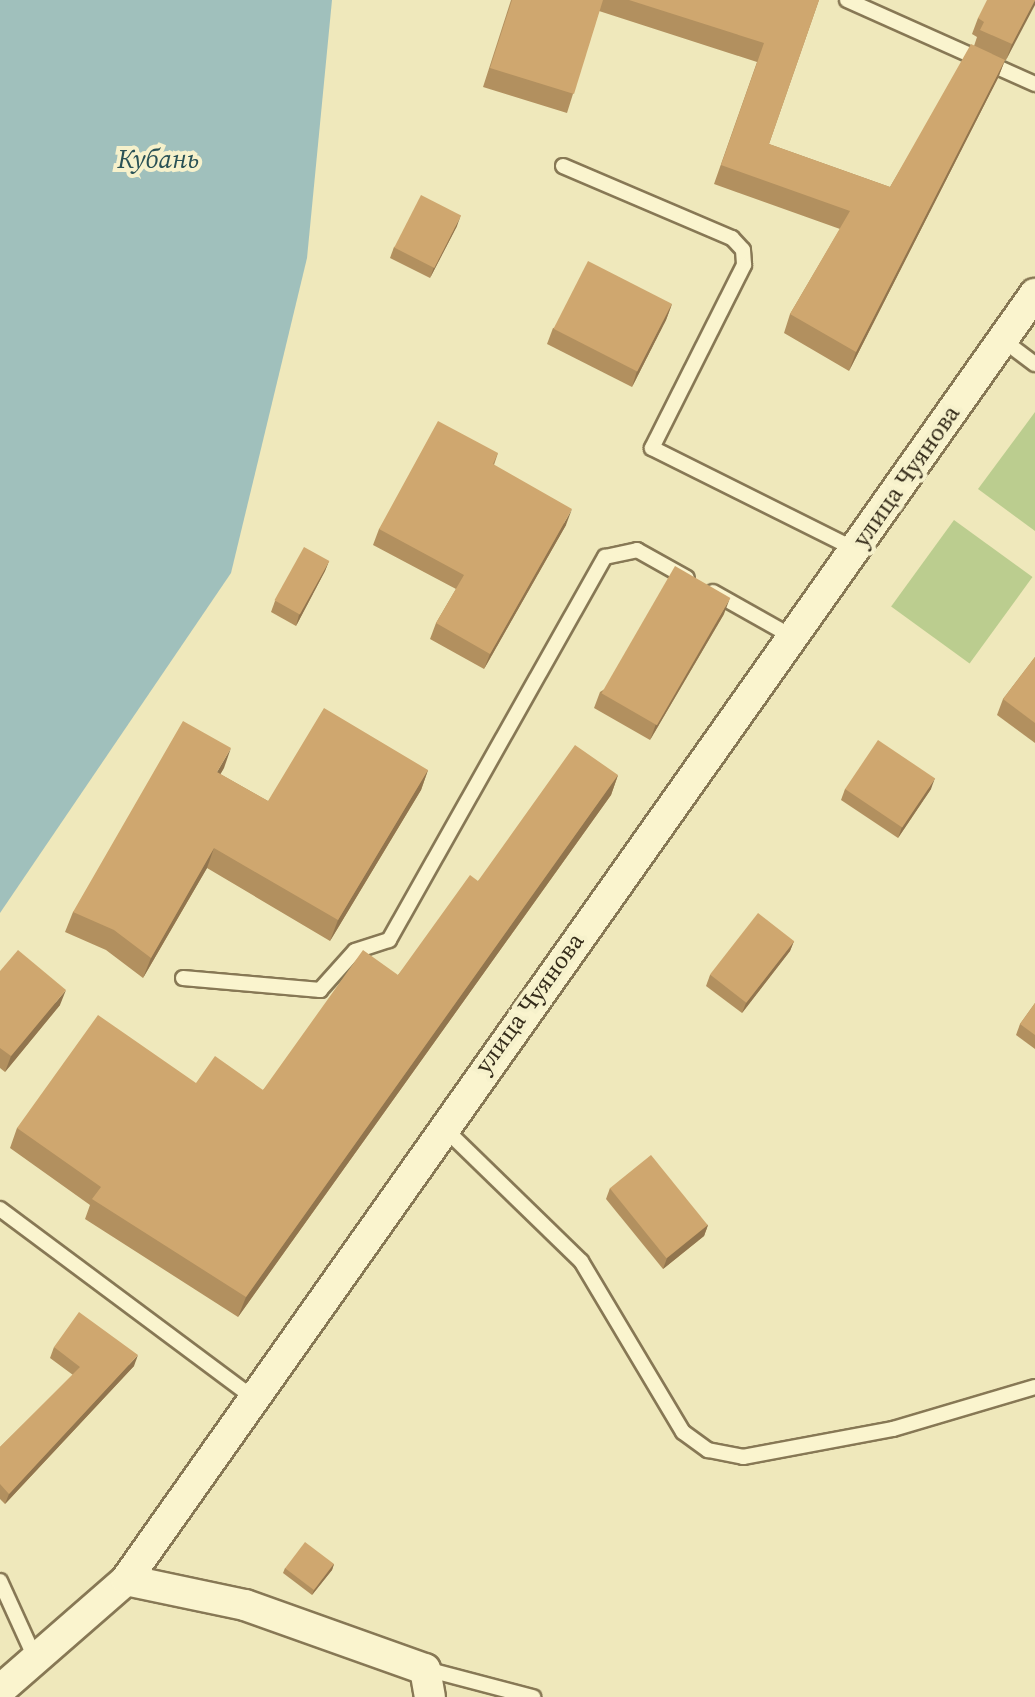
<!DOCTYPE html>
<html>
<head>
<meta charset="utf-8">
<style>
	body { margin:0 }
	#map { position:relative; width:1035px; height:1697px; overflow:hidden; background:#efe8bb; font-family:"Source Serif 4",serif }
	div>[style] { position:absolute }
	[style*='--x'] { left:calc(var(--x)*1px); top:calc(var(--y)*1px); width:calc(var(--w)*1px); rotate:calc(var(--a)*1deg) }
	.green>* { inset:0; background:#bbcd8f; transform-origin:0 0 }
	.water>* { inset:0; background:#a0c0bc }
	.roads { filter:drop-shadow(2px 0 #877855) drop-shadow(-2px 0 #877855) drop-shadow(0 2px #877855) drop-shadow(0 -2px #877855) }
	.lane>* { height:14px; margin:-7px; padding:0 7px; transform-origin:7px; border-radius:7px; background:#faf4ce }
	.street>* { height:30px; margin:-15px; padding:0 15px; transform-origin:15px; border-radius:15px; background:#faf4ce }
	.wall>* { inset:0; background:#b2905f }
	.shaded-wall>* { inset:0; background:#91754e }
	.building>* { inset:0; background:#cfa76f; transform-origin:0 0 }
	span { translate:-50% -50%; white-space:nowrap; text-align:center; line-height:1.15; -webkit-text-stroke:8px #f6f1cb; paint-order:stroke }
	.street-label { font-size:24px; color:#352c1a }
	.water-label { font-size:26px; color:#295155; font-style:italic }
</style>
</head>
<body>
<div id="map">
	<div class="green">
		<i style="clip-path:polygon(1035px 412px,1035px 531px,978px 489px)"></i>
		<i style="left:954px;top:520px;width:97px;height:107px;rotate:36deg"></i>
	</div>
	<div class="water">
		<i style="clip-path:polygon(0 0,332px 0,307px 258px,231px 573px,0 913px)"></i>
	</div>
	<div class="roads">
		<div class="lane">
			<i style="--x:847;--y:0;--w:206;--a:24.1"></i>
			<i style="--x:563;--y:166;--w:184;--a:23.1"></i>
			<i style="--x:732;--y:238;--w:16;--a:47"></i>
			<i style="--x:743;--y:250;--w:15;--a:86"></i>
			<i style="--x:744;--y:265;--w:205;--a:116.7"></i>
			<i style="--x:652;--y:448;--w:227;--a:26.5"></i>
			<i style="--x:1003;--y:340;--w:40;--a:37"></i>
			<i style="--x:713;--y:592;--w:92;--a:29.4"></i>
			<i style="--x:183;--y:978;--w:138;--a:5"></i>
			<i style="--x:320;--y:990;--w:52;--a:-48.1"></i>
			<i style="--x:355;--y:951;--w:36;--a:-18"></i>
			<i style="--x:389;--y:940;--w:440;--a:-60.6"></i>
			<i style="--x:605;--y:557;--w:33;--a:-12"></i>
			<i style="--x:637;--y:550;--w:57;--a:29.2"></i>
			<i style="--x:444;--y:1128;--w:191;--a:44.2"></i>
			<i style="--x:581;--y:1261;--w:199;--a:59.2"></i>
			<i style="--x:683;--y:1432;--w:31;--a:36"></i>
			<i style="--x:708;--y:1450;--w:36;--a:11"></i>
			<i style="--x:743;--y:1457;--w:153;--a:-10.6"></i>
			<i style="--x:893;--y:1429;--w:148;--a:-16.5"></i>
			<i style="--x:0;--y:1209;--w:313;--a:36.7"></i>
			<i style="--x:0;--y:1581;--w:87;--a:65.5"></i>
			<i style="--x:426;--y:1669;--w:111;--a:14.7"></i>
		</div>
		<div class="street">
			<i style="--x:126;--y:1580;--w:122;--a:11.9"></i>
			<i style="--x:245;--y:1605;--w:191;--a:19.6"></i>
			<i style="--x:425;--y:1669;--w:28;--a:80"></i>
			<i style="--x:0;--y:1690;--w:167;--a:-41.1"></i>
			<i style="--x:126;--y:1580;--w:1575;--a:-54.75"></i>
		</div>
	</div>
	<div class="wall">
		<i style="clip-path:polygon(511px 0,819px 0,769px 144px,890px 187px,974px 46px,977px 37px,972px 34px,978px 18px,1035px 0,1006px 60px,1005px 60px,998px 78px,849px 371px,784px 333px,790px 314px,840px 229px,714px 184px,757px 62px,599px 11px,567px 113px,483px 87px)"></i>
		<i style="clip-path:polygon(457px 226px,430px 278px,390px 258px,394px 247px)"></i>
		<i style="clip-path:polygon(672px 304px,666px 320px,632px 387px,547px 344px,553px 328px)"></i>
		<i style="clip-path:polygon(498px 453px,494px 465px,566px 525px,484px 669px,430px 639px,436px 623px,456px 589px,373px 545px,379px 529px)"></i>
		<i style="clip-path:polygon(329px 561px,325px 571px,296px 626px,271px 612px,275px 601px)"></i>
		<i style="clip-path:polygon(724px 614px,650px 740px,594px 708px,600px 692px)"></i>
		<i style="clip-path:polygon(1035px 657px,1035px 743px,997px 715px,1003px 699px)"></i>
		<i style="clip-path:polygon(224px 768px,220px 774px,268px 801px,428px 770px,421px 790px,330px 941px,207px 868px,143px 978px,106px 950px,65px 932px,73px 912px)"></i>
		<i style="clip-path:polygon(618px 775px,611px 795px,238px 1317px,85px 1219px,90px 1205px,10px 1148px,17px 1128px,196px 1083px,263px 1090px,398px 975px,478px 881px)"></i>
		<i style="clip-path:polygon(845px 789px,931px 789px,898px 838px,841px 800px)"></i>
		<i style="clip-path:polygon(794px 941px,790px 951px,742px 1013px,706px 986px,710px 975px)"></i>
		<i style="clip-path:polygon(0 971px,60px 1005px,5px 1072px,0 1068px)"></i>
		<i style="clip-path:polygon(1035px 1003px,1035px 1049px,1016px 1035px,1020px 1024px)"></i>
		<i style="clip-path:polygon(610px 1188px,708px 1225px,704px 1236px,663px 1269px,606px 1199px)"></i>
		<i style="clip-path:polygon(54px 1347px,134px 1366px,5px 1504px,0 1499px,0 1447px,73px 1375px,50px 1358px)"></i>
		<i style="clip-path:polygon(334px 1564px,332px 1570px,312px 1595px,283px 1573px,285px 1568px)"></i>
	</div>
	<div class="shaded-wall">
		<i style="clip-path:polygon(1035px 0,1035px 5px,1006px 60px,1012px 44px)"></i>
		<i style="clip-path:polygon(1005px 60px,998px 78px,849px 371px,856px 352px)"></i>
		<i style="clip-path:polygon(461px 215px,457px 226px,430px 278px,434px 267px)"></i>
		<i style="clip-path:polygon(672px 304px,666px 320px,632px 387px,637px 371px)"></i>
		<i style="clip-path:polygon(572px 509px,566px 525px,484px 669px,490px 654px)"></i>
		<i style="clip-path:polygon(329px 561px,325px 571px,296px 626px,299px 615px)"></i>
		<i style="clip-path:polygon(730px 598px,724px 614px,650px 740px,656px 724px)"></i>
		<i style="clip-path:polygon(231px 748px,224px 768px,210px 792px,217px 772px)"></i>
		<i style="clip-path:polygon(428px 770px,421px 790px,330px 941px,338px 920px)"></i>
		<i style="clip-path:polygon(618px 775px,611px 795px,238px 1317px,246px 1297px)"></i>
		<i style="clip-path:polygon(935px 778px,931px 789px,898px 838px,902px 827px)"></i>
		<i style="clip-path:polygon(214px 848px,207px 868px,143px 978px,151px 958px)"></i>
		<i style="clip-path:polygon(794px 941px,790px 951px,742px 1013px,746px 1003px)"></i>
		<i style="clip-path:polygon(66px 990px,60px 1005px,5px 1072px,11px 1056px)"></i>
		<i style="clip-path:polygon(708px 1225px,704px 1236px,663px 1269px,667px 1258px)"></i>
		<i style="clip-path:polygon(138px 1355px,134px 1366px,5px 1504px,9px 1494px)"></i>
		<i style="clip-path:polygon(334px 1564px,332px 1570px,312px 1595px,314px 1590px)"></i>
	</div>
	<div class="building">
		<i style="clip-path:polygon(512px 0,603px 0,574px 94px,490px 68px)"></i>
		<i style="clip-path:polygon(629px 0,819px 0,769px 144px,890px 187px,971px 44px,1005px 60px,856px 352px,790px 314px,850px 211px,721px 165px,764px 43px)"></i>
		<i style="clip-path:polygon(987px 0,1035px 0,1012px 44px,980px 30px,984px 22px,978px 18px)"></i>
		<i style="left:421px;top:195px;width:45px;height:59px;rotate:27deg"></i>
		<i style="left:588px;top:261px;width:94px;height:76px;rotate:27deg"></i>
		<i style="clip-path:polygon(438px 421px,498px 453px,493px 464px,572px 509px,490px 654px,436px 623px,464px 575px,379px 529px)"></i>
		<i style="left:304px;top:547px;width:29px;height:61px;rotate:29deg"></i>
		<i style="left:675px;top:566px;width:64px;height:147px;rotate:30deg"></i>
		<i style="clip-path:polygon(1035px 657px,1035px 723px,1003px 699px)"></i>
		<i style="clip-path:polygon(324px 708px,428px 770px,338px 920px,214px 848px,151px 958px,114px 930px,73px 912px,183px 721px,231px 748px,217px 772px,268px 801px)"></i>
		<i style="left:878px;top:740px;width:69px;height:59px;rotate:34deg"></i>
		<i style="clip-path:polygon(575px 745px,618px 775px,246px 1297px,92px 1199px,101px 1187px,17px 1128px,98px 1015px,196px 1083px,215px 1056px,263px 1090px,363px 950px,398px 975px,470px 875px,478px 881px)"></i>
		<i style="left:758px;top:913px;width:46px;height:78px;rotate:38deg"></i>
		<i style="clip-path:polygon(18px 950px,66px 990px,11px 1056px,0 1048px,0 971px)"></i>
		<i style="clip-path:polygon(1035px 1003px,1035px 1035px,1020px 1024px)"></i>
		<i style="left:651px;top:1155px;width:90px;height:53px;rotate:51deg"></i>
		<i style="clip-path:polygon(79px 1312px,138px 1355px,9px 1494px,0 1484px,0 1447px,80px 1367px,54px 1347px)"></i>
		<i style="left:305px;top:1542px;width:36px;height:33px;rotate:37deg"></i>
	</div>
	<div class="street-label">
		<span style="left:906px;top:476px;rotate:-55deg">улица Чуянова</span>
		<span style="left:529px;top:1003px;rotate:-54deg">улица Чуянова</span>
	</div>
	<div class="water-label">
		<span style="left:158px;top:160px">Кубань</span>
	</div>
</div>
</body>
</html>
